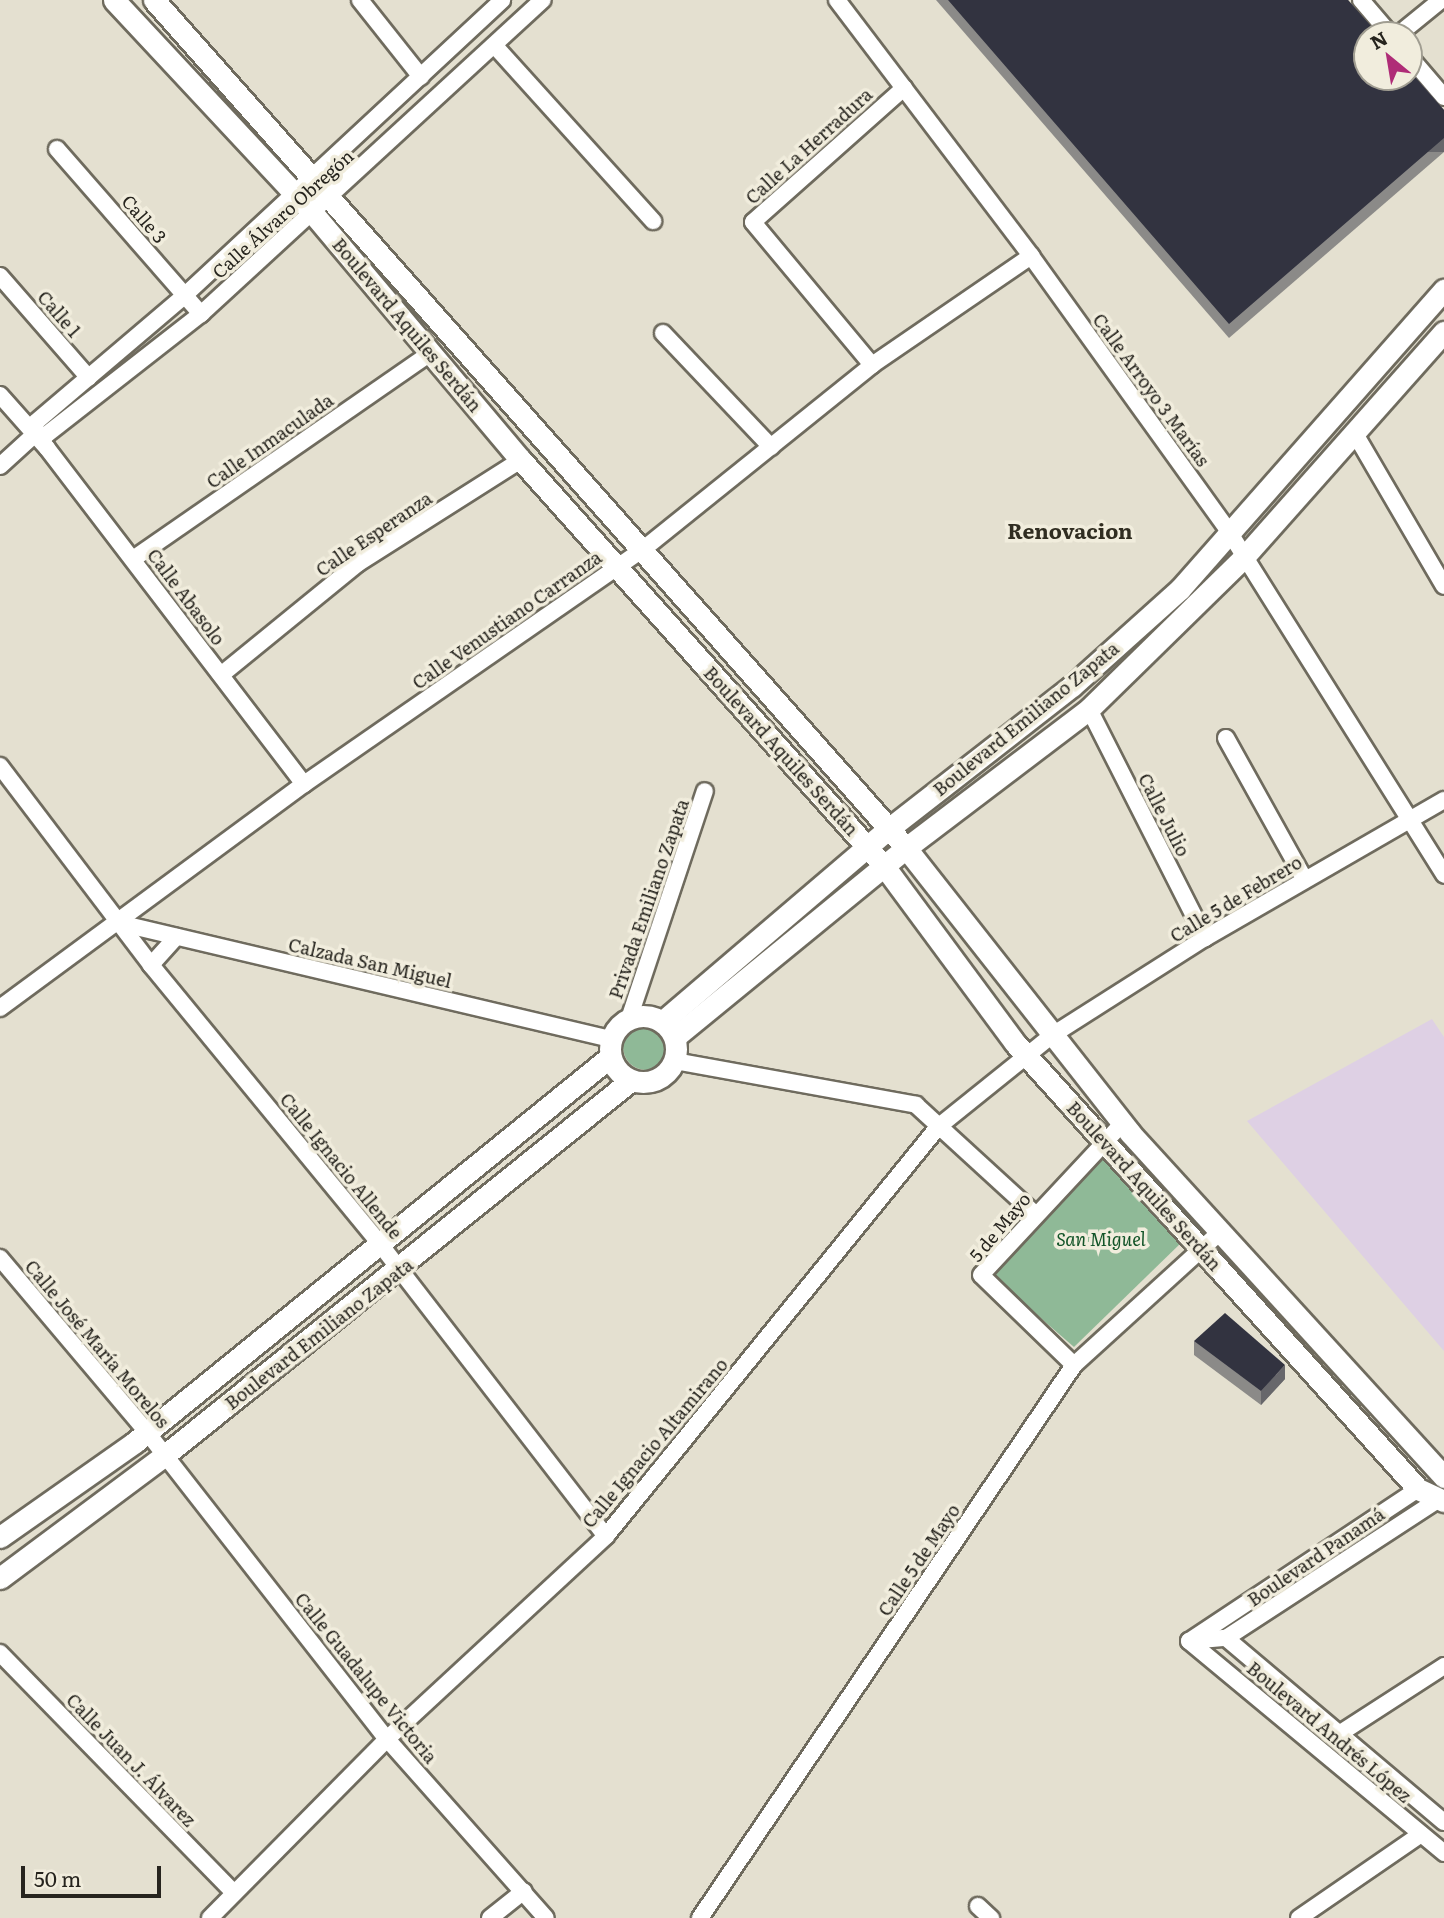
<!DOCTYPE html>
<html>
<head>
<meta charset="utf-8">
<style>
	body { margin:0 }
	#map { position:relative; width:1444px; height:1918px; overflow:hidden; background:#e4e0d0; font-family:Literata,serif }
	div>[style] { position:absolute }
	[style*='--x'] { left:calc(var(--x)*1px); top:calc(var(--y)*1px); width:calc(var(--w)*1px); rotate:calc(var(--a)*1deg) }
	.commercial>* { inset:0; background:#ded0e4 }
	.green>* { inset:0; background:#8fb997 }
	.round { border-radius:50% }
	.roads { filter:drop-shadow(2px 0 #6f6b5e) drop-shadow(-2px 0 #6f6b5e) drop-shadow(0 2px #6f6b5e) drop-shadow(0 -2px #6f6b5e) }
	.minor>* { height:16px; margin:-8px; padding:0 8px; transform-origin:8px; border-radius:8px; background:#fff }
	.tertiary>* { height:21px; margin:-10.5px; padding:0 10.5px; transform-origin:10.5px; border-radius:10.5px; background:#fff }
	.tertiary>.ring { margin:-10.5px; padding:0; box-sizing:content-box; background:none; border:21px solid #fff; border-radius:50% }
	.wall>* { inset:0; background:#8b8a88 }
	.shaded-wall>* { inset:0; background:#67676b; transform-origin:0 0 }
	.building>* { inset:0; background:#323340 }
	span { translate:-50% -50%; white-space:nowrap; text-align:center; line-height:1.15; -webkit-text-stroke:7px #f1eddd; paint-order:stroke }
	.street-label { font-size:18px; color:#26241e }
	.park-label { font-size:18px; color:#125428; font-style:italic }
	.quarter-label { font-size:21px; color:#302d21; font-weight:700 }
	.north { position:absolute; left:1353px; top:21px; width:70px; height:70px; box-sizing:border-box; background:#f1eddd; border:2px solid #a09d91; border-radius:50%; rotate:330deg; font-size:19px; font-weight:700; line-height:28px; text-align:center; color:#26241e }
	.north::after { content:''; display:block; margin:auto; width:24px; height:32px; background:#af2c77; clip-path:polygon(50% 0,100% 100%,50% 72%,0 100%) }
	.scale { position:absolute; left:21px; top:1866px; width:140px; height:32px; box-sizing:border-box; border:4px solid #26241e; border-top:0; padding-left:9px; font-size:21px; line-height:24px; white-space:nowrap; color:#26241e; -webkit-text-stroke:5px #f1eddd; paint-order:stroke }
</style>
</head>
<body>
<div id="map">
	<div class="commercial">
		<i style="clip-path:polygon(1432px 1019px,1444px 1037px,1444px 1351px,1247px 1121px)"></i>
	</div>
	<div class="green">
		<i class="round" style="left:623px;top:1024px;width:46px;height:46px"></i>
		<i style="clip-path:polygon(1103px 1152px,1183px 1241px,1074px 1347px,992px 1276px)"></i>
	</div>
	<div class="roads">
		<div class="minor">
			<i style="--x:360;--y:0;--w:98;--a:51.6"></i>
			<i style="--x:837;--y:0;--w:321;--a:52.8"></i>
			<i style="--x:1031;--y:256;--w:337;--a:54.3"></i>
			<i style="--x:1228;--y:530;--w:407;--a:57.9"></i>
			<i style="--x:1361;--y:0;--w:46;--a:49.4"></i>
			<i style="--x:1398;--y:35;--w:55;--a:-39.1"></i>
			<i style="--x:495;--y:46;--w:236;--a:47.9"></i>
			<i style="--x:1409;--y:56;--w:54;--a:49.5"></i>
			<i style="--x:57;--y:149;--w:219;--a:48.9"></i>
			<i style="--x:0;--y:276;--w:135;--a:48.9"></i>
			<i style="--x:663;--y:333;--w:157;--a:46.5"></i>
			<i style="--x:872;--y:365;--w:186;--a:-129.8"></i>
			<i style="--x:753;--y:222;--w:202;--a:-41.6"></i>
			<i style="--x:0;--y:395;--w:71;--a:48.4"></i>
			<i style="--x:47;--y:448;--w:423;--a:52.6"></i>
			<i style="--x:1354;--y:432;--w:178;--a:59.7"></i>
			<i style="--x:34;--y:435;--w:12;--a:0"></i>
			<i style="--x:46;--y:435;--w:197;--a:-38"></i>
			<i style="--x:201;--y:314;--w:464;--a:-42.6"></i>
			<i style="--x:0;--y:466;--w:46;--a:-42.4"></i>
			<i style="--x:34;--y:435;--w:13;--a:-81"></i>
			<i style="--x:36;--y:422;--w:196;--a:-40.4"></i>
			<i style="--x:185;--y:295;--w:433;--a:-42.9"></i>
			<i style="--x:133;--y:559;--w:360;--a:-34.7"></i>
			<i style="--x:221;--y:675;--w:176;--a:-39.2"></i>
			<i style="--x:357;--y:564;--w:194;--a:-32.4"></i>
			<i style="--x:1089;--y:709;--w:257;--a:63.1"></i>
			<i style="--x:1226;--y:738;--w:162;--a:60.9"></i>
			<i style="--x:0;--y:766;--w:250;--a:52.8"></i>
			<i style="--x:151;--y:965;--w:361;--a:50.6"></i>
			<i style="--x:380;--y:1244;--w:369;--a:52.3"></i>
			<i style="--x:119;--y:923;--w:505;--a:13.27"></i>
			<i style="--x:151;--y:965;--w:38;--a:-48"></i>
			<i style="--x:0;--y:1008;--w:378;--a:-36.4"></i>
			<i style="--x:304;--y:784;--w:410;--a:-34.7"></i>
			<i style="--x:641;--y:551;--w:297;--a:-38.8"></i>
			<i style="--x:872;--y:365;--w:193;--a:-34.4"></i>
			<i style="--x:629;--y:1019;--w:240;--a:-71.6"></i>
			<i style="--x:675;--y:1061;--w:245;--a:10.3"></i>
			<i style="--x:916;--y:1105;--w:161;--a:42.5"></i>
			<i style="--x:0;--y:1258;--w:226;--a:49.8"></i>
			<i style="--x:146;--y:1431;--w:391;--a:52"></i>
			<i style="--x:387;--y:1739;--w:239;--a:48.4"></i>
			<i style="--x:1074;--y:1365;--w:129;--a:-135.9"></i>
			<i style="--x:981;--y:1275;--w:207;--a:-47"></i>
			<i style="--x:1226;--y:1638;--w:285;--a:40.2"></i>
			<i style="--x:1191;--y:1640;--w:273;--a:-33.6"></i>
			<i style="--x:1189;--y:1641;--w:332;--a:39.7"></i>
			<i style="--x:1189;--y:1641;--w:37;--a:-5"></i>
			<i style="--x:1226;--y:1638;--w:254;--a:-33.1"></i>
			<i style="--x:0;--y:1653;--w:335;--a:45.7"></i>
			<i style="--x:1339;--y:1734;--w:125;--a:-32.9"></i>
			<i style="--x:978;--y:1906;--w:18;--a:43"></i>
			<i style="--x:210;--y:1918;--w:252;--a:-45.3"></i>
			<i style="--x:387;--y:1739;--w:299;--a:-42.8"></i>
			<i style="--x:606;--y:1536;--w:527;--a:-50.93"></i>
			<i style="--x:938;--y:1127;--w:145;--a:-38.8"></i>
			<i style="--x:1051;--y:1036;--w:183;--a:-32.5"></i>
			<i style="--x:1205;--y:938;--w:276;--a:-30"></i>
			<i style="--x:490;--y:1918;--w:43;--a:-38.5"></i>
			<i style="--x:700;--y:1918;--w:668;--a:-55.93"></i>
			<i style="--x:1074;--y:1365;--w:197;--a:-42.3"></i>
			<i style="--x:1299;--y:1918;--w:148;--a:-34.5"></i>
		</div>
		<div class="tertiary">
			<i style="--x:114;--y:0;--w:289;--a:47"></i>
			<i style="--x:311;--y:211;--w:326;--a:49.9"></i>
			<i style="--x:521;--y:460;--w:545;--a:48.2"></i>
			<i style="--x:884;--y:866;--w:220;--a:53.5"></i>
			<i style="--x:1015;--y:1043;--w:601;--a:47.9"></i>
			<i style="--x:1418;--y:1489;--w:29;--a:25"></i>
			<i style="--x:154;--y:0;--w:1133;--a:48.43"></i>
			<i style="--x:906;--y:848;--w:362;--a:51.8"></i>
			<i style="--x:1130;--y:1133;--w:466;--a:47.6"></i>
			<i class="ring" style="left:610px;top:1016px;width:45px;height:45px"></i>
			<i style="--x:662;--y:1022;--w:296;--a:-40.5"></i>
			<i style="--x:887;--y:830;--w:234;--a:-37.9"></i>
			<i style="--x:1072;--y:686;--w:145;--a:-41.9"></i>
			<i style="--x:1180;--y:589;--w:399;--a:-48.6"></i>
			<i style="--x:675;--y:1037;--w:298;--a:-39.3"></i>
			<i style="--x:906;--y:848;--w:230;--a:-37.2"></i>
			<i style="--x:1089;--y:709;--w:217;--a:-44.4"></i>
			<i style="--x:1244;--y:557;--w:301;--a:-48.4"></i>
			<i style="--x:0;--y:1537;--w:165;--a:-35.1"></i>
			<i style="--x:135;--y:1442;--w:611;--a:-39.03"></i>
			<i style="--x:0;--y:1578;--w:206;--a:-36.7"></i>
			<i style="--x:165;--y:1455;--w:597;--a:-38.81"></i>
		</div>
	</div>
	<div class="wall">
		<i style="clip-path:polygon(936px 0,1348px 0,1444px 110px,1444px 152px,1229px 338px)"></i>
		<i style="clip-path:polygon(1194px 1341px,1285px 1379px,1261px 1405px,1194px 1355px)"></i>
	</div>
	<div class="shaded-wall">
		<i style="left:1444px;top:138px;width:14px;height:284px;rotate:90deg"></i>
		<i style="clip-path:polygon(1285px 1365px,1285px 1379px,1261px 1405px,1261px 1391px)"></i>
	</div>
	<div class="building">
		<i style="clip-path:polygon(948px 0,1348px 0,1379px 35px,1367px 35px,1367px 77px,1409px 77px,1409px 70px,1444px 110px,1444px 138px,1229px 324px)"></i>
		<i style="clip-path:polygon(1225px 1313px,1285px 1365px,1261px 1391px,1194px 1341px)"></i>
	</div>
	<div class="street-label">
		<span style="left:809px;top:146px;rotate:-42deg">Calle La Herradura</span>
		<span style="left:283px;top:214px;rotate:-42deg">Calle Álvaro Obregón</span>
		<span style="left:144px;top:219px;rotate:49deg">Calle 3</span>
		<span style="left:59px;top:314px;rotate:49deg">Calle 1</span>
		<span style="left:407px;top:325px;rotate:50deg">Boulevard Aquiles Serdán</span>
		<span style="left:1151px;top:390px;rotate:54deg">Calle Arroyo 3 Marías</span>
		<span style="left:270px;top:441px;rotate:-35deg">Calle Inmaculada</span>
		<span style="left:374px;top:534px;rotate:-34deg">Calle Esperanza</span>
		<span style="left:186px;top:597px;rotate:53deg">Calle Abasolo</span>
		<span style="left:507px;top:620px;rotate:-35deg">Calle Venustiano Carranza</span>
		<span style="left:1026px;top:719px;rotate:-39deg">Boulevard Emiliano Zapata</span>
		<span style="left:781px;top:751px;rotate:48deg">Boulevard Aquiles Serdán</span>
		<span style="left:1164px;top:815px;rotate:63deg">Calle Julio</span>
		<span style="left:649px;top:899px;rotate:-71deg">Privada Emiliano Zapata</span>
		<span style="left:1236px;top:899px;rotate:-31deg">Calle 5 de Febrero</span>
		<span style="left:370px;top:963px;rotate:13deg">Calzada San Miguel</span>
		<span style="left:341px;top:1166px;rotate:51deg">Calle Ignacio Allende</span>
		<span style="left:1144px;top:1186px;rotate:48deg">Boulevard Aquiles Serdán</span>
		<span style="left:1000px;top:1227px;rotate:-50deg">5 de Mayo</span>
		<span style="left:319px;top:1334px;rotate:-38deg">Boulevard Emiliano Zapata</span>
		<span style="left:97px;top:1344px;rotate:50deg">Calle José María Morelos</span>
		<span style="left:655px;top:1443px;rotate:-50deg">Calle Ignacio Altamirano</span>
		<span style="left:1316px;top:1557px;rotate:-34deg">Boulevard Panamá</span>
		<span style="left:919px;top:1560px;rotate:-56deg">Calle 5 de Mayo</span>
		<span style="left:366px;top:1678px;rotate:51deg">Calle Guadalupe Victoria</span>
		<span style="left:1329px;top:1732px;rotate:40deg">Boulevard Andrés López</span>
		<span style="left:131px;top:1760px;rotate:46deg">Calle Juan J. Álvarez</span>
	</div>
	<div class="park-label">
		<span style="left:1101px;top:1239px">San Miguel</span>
	</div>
	<div class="quarter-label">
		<span style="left:1070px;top:530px">Renovacion</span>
	</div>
	<div class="north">N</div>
	<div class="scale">50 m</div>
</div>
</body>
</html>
